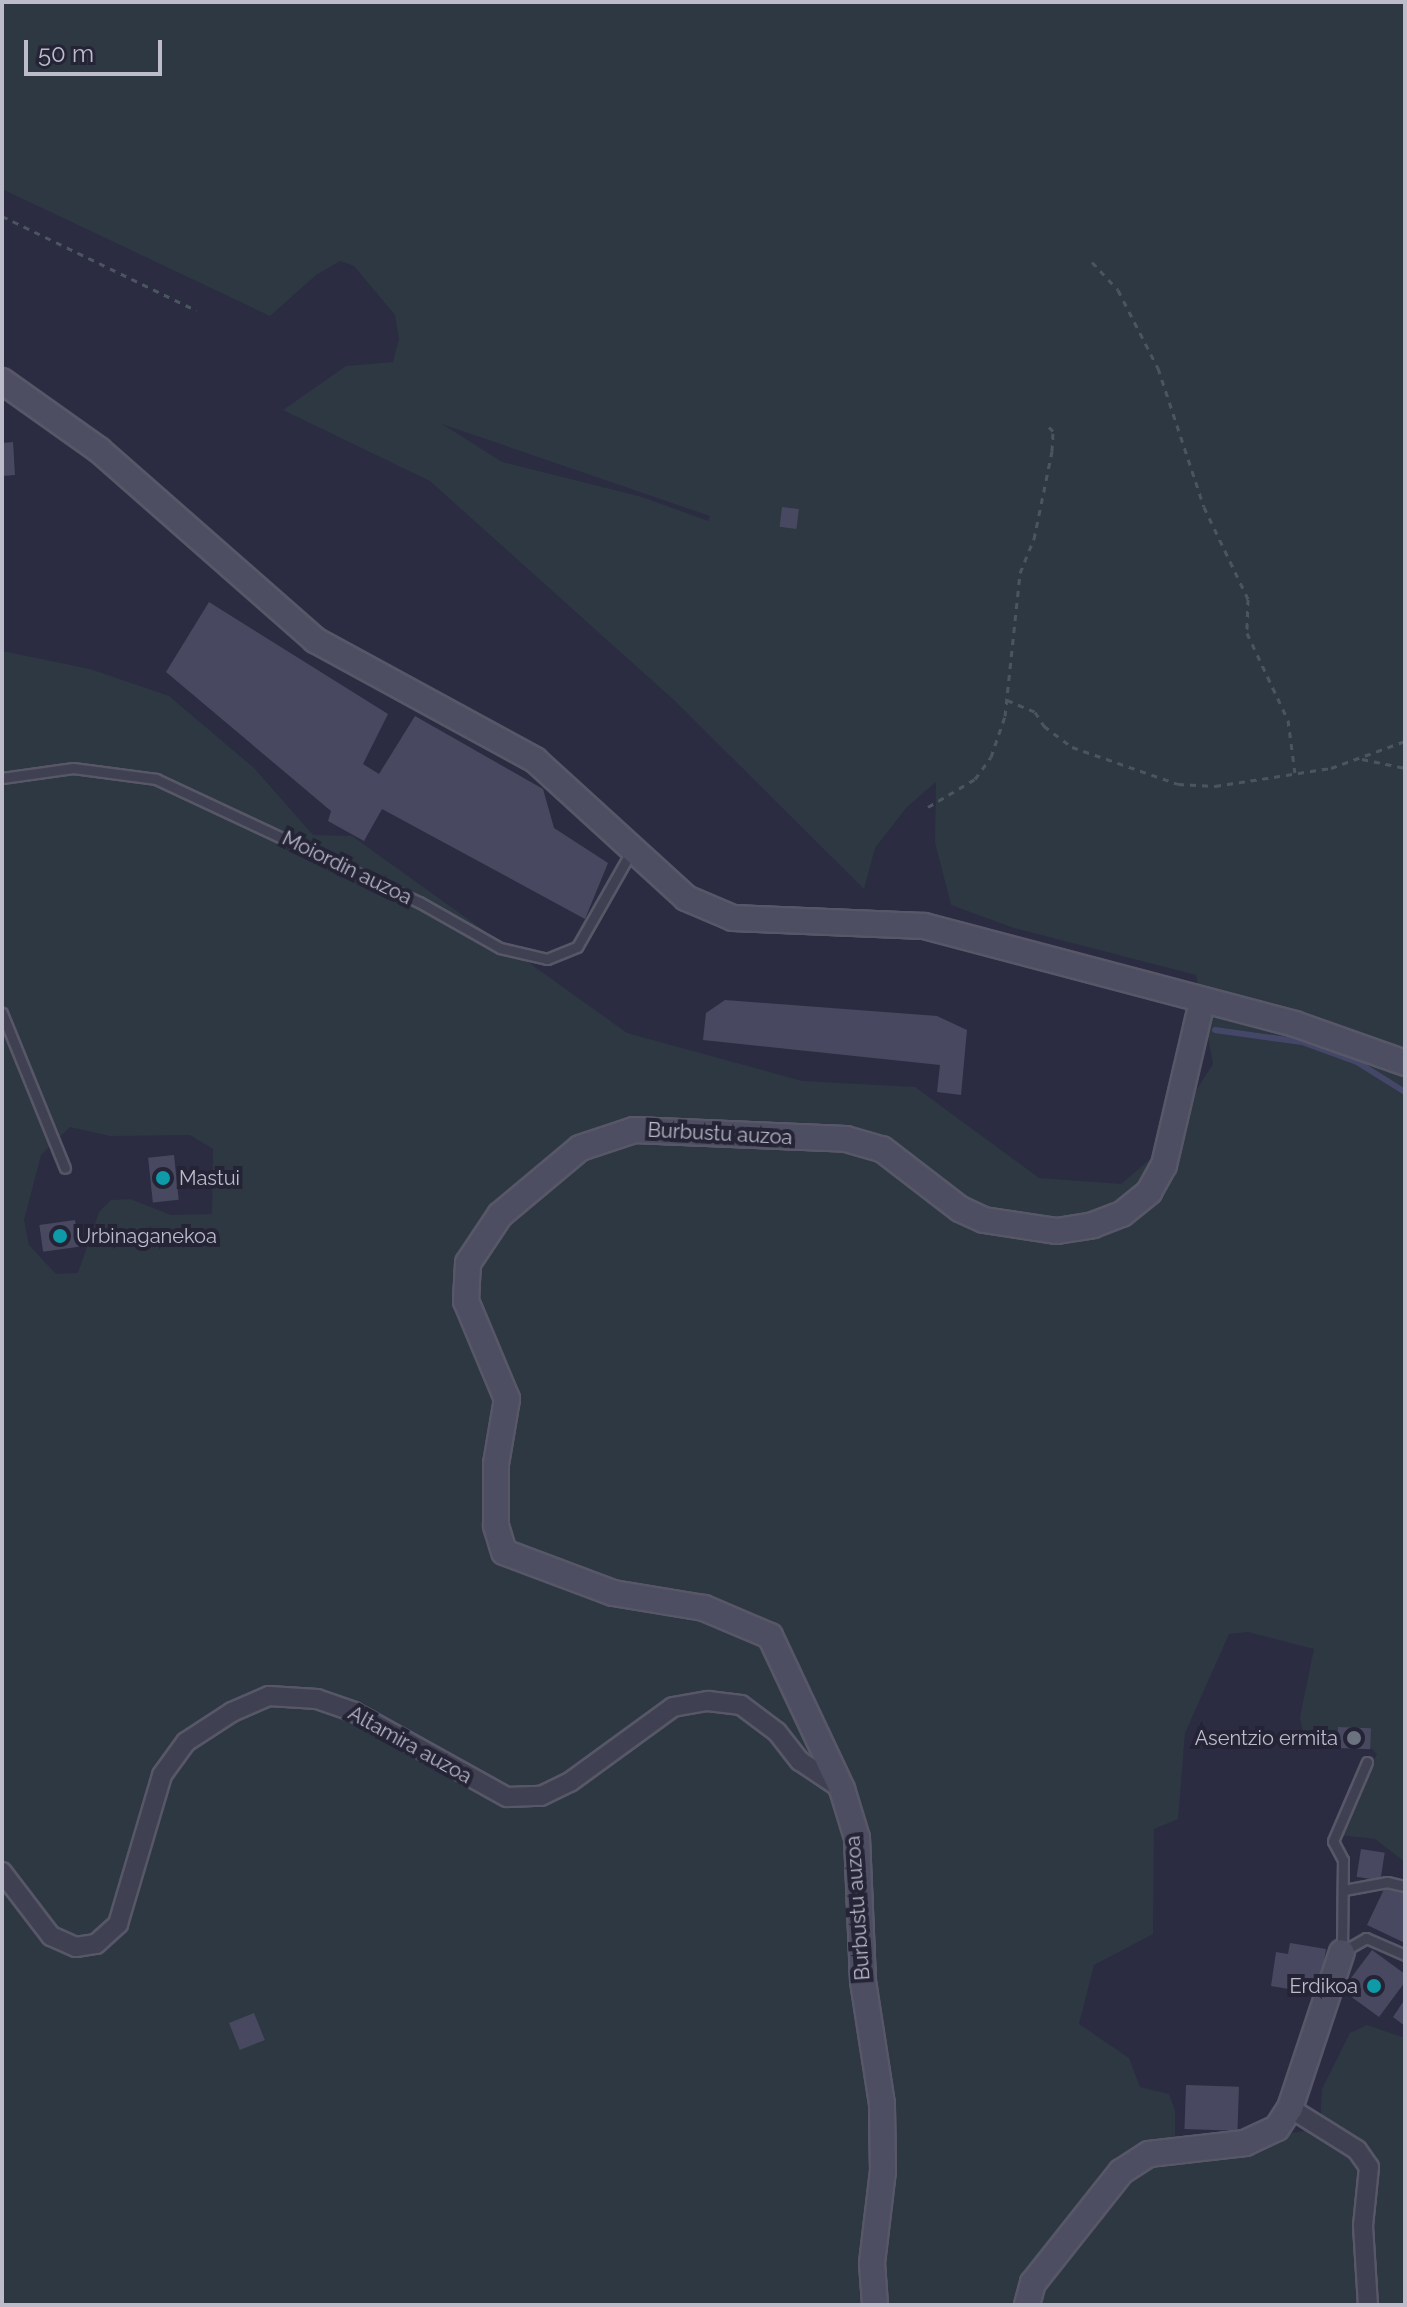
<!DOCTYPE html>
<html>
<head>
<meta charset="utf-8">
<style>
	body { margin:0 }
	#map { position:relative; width:1407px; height:2307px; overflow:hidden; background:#2b2c41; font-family:Raleway,sans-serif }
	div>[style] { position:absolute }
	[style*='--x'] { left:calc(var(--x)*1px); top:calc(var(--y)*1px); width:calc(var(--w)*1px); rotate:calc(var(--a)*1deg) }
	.green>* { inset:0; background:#2d3842 }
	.stream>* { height:6px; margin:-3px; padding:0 3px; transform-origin:3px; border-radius:3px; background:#454769 }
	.building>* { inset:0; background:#484960; transform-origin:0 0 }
	.path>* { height:3px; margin-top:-1.5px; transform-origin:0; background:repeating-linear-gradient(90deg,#4b555f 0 6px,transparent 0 12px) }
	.roads { filter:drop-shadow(2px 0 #575768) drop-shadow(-2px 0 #575768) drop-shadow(0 2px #575768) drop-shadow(0 -2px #575768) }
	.lane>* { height:9px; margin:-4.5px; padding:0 4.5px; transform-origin:4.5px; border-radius:4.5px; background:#3f4051 }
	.street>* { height:18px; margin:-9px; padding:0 9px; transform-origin:9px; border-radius:9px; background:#3f4051 }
	.secondary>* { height:24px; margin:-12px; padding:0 12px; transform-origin:12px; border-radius:12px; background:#4e4e63 }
	.dots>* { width:22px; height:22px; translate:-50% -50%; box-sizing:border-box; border:4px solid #242436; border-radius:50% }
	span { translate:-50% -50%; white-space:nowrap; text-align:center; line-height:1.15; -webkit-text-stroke:8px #242436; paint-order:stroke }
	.street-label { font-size:20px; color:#bcbccb }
	.poi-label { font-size:20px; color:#bcbccb }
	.left { translate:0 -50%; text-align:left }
	.right { translate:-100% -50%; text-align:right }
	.frame { position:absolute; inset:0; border:4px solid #bcbccb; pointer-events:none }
	.scale { position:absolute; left:24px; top:40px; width:138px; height:36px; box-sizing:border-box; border:4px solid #bcbccb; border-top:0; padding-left:10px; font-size:24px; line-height:28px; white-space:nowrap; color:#bcbccb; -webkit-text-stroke:6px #242436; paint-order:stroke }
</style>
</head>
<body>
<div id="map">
	<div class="green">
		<i style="clip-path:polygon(evenodd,2px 2px,1405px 2px,1405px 1862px,1375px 1839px,1339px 1835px,1377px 1754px,1366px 1743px,1313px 1739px,1303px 1733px,1300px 1717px,1314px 1649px,1248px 1632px,1229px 1634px,1185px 1733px,1178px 1819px,1154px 1829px,1153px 1934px,1094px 1965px,1079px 2024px,1129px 2058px,1140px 2087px,1169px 2094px,1175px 2111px,1175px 2148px,1320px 2129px,1322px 2089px,1350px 2033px,1367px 2025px,1405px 2038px,1405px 2305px,2px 2305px,2px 651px,90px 669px,169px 696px,254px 768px,313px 835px,352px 836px,627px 1033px,802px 1081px,915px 1087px,1039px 1178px,1121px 1184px,1155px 1155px,1213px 1064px,1196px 975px,1014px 928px,951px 905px,935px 842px,936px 782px,907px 807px,875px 848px,864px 889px,675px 701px,430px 481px,283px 410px,346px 366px,393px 362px,399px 339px,395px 315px,354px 266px,340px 261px,316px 275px,270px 316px,2px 189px,2px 2px,442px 424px,710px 516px,708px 521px,642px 497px,502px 462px,442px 424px,2px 2px,70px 1127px,110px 1136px,190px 1135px,213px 1149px,212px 1214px,171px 1215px,130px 1199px,111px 1200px,99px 1212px,78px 1273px,56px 1274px,29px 1245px,24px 1220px,41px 1155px,70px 1127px)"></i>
	</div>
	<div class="stream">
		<i style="--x:1215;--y:1030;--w:88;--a:7.9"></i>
		<i style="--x:1302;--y:1042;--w:59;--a:20"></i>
		<i style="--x:1357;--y:1062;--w:57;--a:32"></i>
	</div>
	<div class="building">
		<i style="clip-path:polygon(13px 442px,15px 475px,2px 476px,2px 443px)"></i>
		<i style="left:782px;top:507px;width:17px;height:20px;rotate:7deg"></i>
		<i style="clip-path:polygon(209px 602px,388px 714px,363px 764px,379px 774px,415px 716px,543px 789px,554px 828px,608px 863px,585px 919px,382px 809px,364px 841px,328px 821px,331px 811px,166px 672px)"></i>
		<i style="clip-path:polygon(725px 1000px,937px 1016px,967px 1030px,961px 1095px,937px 1092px,940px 1065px,703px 1040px,706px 1013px)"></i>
		<i style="left:174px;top:1155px;width:45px;height:26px;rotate:84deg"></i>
		<i style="left:75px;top:1220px;width:27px;height:36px;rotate:82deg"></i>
		<i style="left:1338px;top:1727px;width:33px;height:21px;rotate:2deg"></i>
		<i style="left:1361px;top:1849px;width:24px;height:28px;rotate:9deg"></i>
		<i style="clip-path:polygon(1386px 1885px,1405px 1894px,1405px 1943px,1367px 1925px)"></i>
		<i style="clip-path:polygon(1290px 1943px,1326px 1949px,1319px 1994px,1271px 1986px,1276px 1952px,1288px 1954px)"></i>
		<i style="clip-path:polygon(1372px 1950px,1405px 1974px,1405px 1982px,1379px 2017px,1342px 1990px)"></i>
		<i style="clip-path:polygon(1405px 1999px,1405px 2026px,1393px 2017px)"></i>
		<i style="left:254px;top:2013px;width:29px;height:27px;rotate:68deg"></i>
		<i style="left:1186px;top:2085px;width:53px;height:44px;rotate:2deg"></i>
	</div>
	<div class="path">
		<i style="--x:2;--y:216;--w:216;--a:25.9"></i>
		<i style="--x:1092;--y:262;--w:38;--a:47"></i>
		<i style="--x:1118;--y:290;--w:88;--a:62.9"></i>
		<i style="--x:1158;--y:368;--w:146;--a:71.7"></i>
		<i style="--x:1204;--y:507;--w:102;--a:64.4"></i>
		<i style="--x:1248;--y:599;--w:34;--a:92"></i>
		<i style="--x:1247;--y:633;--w:96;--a:64.8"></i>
		<i style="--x:1288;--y:720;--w:53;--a:82.5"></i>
		<i style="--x:1007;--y:700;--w:30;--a:23"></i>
		<i style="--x:1035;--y:712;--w:17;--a:57"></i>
		<i style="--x:1044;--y:726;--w:35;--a:37"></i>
		<i style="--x:1072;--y:747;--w:112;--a:19.2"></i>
		<i style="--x:1178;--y:784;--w:37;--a:3"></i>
		<i style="--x:1215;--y:786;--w:117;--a:-8.8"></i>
		<i style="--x:1331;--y:768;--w:79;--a:-20"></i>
		<i style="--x:1362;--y:759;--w:44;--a:11.8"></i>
		<i style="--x:928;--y:807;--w:55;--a:-30.8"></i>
		<i style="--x:975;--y:779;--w:27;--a:-54"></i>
		<i style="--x:991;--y:757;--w:43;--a:-71.1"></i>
		<i style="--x:1005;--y:716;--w:144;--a:-84"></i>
		<i style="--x:1020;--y:573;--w:37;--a:-68"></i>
		<i style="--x:1034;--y:539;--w:90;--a:-78.4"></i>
		<i style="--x:1052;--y:451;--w:20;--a:-87"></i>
		<i style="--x:1053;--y:431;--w:11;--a:-135"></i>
	</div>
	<div class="roads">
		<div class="lane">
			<i style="--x:2;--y:778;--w:72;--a:-8"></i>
			<i style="--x:73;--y:768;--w:84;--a:7.5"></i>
			<i style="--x:156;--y:779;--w:290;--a:25.1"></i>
			<i style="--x:419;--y:902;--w:93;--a:29.6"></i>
			<i style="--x:500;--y:948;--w:48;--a:13.2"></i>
			<i style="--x:547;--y:959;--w:32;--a:-22"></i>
			<i style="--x:577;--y:947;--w:109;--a:-60.4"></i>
			<i style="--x:2;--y:1013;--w:167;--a:67.9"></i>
			<i style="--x:1344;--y:1890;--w:44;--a:-10.5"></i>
			<i style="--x:1387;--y:1882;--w:18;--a:13"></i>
			<i style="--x:1342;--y:1952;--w:92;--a:-89.4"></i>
			<i style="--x:1343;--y:1860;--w:21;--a:-118"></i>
			<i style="--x:1333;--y:1841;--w:86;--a:-66.7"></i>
			<i style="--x:1342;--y:1952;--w:28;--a:-30"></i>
			<i style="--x:1366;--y:1938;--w:43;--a:23.6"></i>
		</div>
		<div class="street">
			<i style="--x:2;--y:1872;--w:81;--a:52.6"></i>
			<i style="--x:51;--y:1936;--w:27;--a:24"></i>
			<i style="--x:76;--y:1947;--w:20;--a:-9"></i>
			<i style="--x:96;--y:1944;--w:30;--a:-42"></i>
			<i style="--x:118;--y:1924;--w:155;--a:-73.5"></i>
			<i style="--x:162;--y:1775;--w:41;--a:-54"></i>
			<i style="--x:186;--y:1742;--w:55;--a:-33.1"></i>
			<i style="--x:232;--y:1712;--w:40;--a:-23.4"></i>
			<i style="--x:269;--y:1696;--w:48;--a:3.6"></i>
			<i style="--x:317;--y:1699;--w:39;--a:19"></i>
			<i style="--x:354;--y:1712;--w:175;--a:29.1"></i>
			<i style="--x:507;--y:1797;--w:34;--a:-2"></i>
			<i style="--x:541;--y:1796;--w:32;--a:-26"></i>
			<i style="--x:570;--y:1782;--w:127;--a:-36.1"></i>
			<i style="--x:673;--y:1707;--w:36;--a:-10"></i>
			<i style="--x:708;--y:1701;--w:33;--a:7"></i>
			<i style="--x:741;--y:1705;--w:45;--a:36.9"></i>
			<i style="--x:777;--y:1732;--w:37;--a:52"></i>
			<i style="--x:800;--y:1761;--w:50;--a:33.7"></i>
			<i style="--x:1290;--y:2108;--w:79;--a:32.1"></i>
			<i style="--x:1357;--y:2150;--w:21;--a:55"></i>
			<i style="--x:1369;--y:2167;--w:59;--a:95.8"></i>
			<i style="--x:1363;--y:2226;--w:79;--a:86.4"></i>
		</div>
		<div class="secondary">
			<i style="--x:2;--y:381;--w:119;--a:35.4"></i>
			<i style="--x:99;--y:450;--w:288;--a:41.3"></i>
			<i style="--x:315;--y:640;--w:251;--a:28.6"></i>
			<i style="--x:535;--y:760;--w:205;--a:42.4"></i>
			<i style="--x:686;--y:898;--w:51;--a:23.1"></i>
			<i style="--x:733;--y:918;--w:191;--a:2.4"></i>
			<i style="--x:924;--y:926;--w:384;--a:14.8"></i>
			<i style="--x:1295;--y:1024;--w:117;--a:19.5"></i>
			<i style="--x:875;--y:2305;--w:42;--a:-94.1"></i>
			<i style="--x:872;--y:2263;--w:93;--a:-83.2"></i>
			<i style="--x:883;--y:2171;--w:67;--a:-90.9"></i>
			<i style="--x:882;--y:2104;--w:124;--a:-98.8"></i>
			<i style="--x:863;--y:1981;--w:143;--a:-92.4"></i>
			<i style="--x:857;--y:1838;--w:51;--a:-107"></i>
			<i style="--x:842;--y:1789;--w:169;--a:-115.2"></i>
			<i style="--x:770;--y:1636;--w:72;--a:-157"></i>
			<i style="--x:704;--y:1608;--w:92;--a:-170.6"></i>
			<i style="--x:613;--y:1593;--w:116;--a:-159.4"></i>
			<i style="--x:504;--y:1552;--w:28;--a:-107"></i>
			<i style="--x:496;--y:1525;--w:61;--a:-90"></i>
			<i style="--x:496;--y:1464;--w:66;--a:-80.4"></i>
			<i style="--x:507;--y:1399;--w:106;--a:-112.7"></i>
			<i style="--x:466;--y:1301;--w:38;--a:-87"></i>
			<i style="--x:468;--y:1263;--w:58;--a:-56.3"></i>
			<i style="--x:500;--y:1215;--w:104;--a:-39.9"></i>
			<i style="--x:580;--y:1148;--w:57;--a:-18.4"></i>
			<i style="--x:634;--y:1130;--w:212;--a:2.4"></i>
			<i style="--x:846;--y:1139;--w:37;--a:16"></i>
			<i style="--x:882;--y:1149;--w:98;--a:37.6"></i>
			<i style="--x:960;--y:1209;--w:26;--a:25"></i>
			<i style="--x:984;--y:1220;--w:74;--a:8.6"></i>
			<i style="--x:1057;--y:1231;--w:36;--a:-9"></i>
			<i style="--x:1093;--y:1225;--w:31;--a:-21"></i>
			<i style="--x:1122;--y:1214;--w:35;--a:-39"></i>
			<i style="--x:1149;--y:1192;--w:31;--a:-61"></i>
			<i style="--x:1164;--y:1165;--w:167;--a:-76.9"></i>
			<i style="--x:1027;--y:2305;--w:23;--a:-75"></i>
			<i style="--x:1033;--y:2283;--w:142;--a:-51.6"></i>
			<i style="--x:1121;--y:2172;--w:33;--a:-33"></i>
			<i style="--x:1149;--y:2154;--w:97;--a:-6.5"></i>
			<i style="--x:1245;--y:2143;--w:35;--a:-25"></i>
			<i style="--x:1277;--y:2128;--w:24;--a:-57"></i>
			<i style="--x:1290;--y:2108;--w:164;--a:-71.6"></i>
		</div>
	</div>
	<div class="dots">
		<i style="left:163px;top:1178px;background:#0f9aa8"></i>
		<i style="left:60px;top:1236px;background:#0f9aa8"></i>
		<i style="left:1354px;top:1738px;background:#6b7280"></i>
		<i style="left:1374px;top:1986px;background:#0f9aa8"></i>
	</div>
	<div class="street-label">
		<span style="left:347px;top:868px;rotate:26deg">Moiordin auzoa</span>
		<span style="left:720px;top:1134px;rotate:3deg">Burbustu auzoa</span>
		<span style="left:410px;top:1745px;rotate:29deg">Altamira auzoa</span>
		<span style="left:858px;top:1908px;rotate:-94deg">Burbustu auzoa</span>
	</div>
	<div class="poi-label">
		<span class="left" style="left:179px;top:1178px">Mastui</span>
		<span class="left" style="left:76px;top:1236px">Urbinaganekoa</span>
		<span class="right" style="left:1338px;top:1738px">Asentzio ermita</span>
		<span class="right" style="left:1358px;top:1986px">Erdikoa</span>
	</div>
	<div class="frame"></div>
	<div class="scale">50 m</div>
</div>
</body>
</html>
